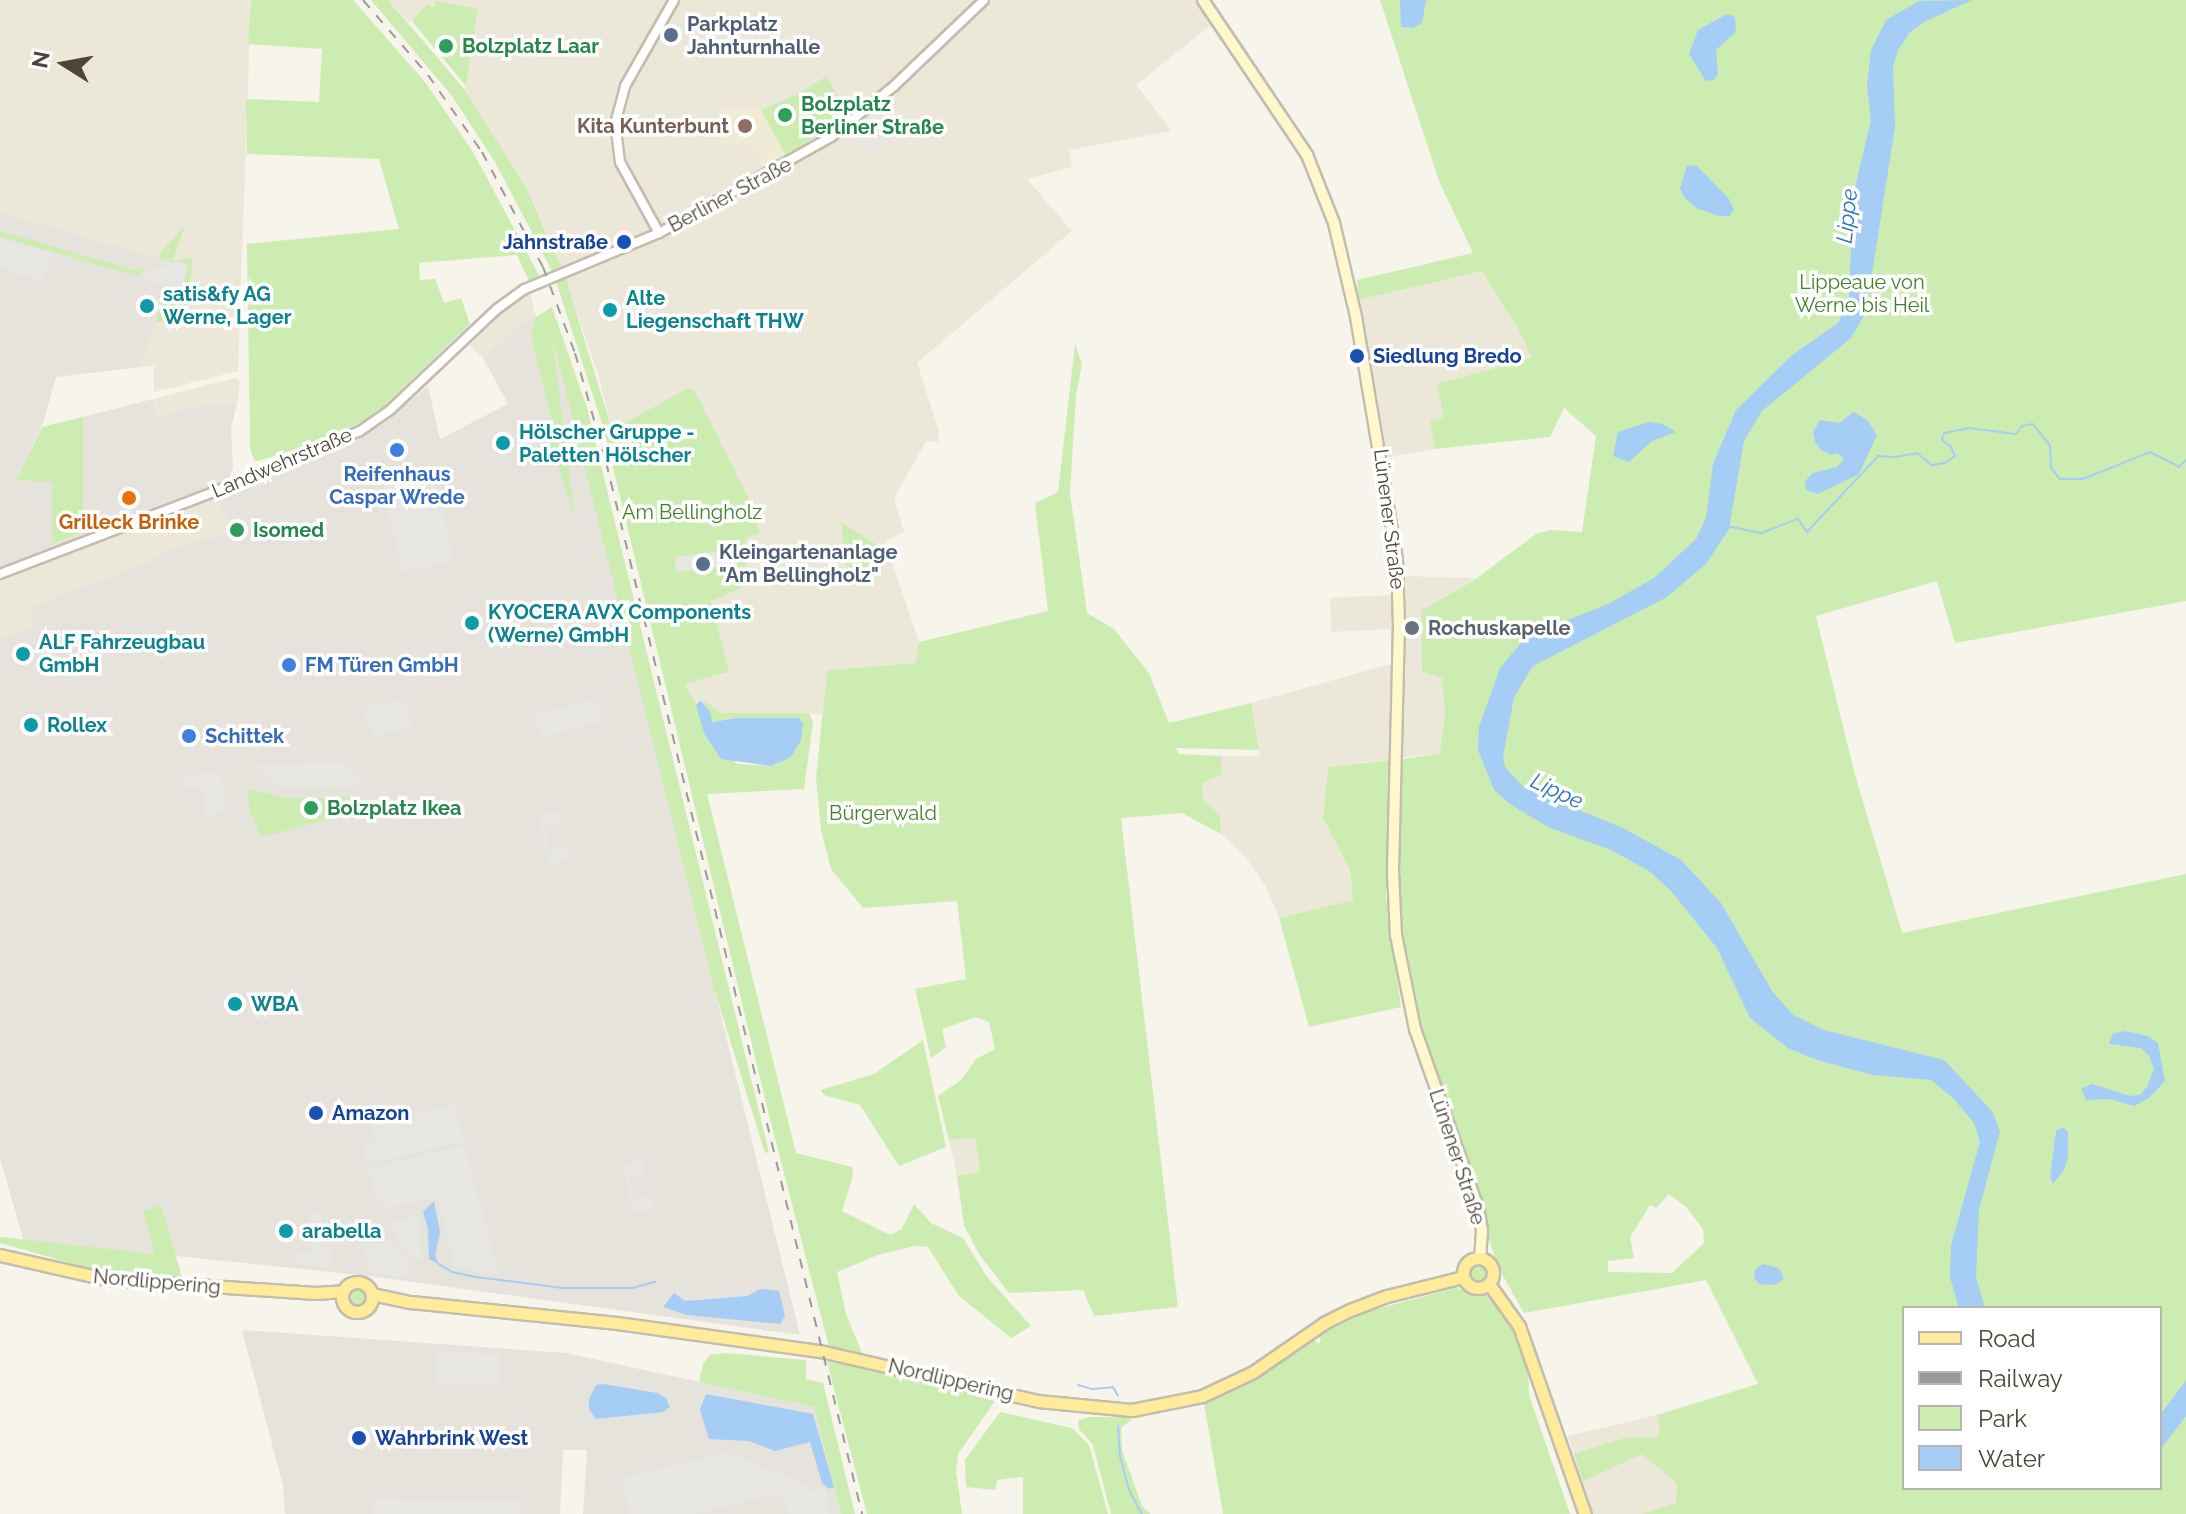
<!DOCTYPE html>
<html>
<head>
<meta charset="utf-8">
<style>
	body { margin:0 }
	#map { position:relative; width:2186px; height:1514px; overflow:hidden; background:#f6f4eb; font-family:Raleway,sans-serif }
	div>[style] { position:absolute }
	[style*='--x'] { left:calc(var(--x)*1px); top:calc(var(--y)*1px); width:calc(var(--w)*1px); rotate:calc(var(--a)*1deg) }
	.residential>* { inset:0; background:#ebe7d9 }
	.industrial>* { inset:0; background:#e6e3dc }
	.education>* { inset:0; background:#f0ebd4 }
	.green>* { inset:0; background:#cdecb2 }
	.round { border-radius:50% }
	.parking>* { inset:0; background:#e8e6e2; transform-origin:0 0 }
	.water>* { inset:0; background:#a5cdf5 }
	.stream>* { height:2px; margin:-1px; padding:0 1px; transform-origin:1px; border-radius:1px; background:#a5cdf5 }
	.roads { filter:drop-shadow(2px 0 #c3bdad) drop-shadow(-2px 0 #c3bdad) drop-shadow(0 2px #c3bdad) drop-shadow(0 -2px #c3bdad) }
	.tertiary>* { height:8px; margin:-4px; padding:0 4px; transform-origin:4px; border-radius:4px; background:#fff }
	.secondary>* { height:10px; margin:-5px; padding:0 5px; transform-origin:5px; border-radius:5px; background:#fff8cc }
	.primary>* { height:11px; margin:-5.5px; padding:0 5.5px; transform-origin:5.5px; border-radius:5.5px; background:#ffec9b }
	.primary>.ring { margin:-5.5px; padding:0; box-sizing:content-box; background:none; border:11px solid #ffec9b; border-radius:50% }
	.rail>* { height:2px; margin-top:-1px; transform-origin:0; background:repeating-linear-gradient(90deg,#9a9a9a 0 10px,transparent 0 20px) }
	.dots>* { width:22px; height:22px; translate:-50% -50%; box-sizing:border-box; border:4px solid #fff; border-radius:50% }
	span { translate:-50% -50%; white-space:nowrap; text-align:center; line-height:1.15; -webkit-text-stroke:7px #fff; paint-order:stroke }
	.service-label { font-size:20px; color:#4e5e75; font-weight:700 }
	.left { translate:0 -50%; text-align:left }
	.leisure-label { font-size:20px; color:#27864d; font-weight:700 }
	.education-label { font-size:20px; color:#785e54; font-weight:700 }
	.right { translate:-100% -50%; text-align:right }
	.street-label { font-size:20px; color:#4b4638 }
	.transit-label { font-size:20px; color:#164399; font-weight:700 }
	.park-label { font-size:20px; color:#408226 }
	.culture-label { font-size:20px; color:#0d838f; font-weight:700 }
	.shop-label { font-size:20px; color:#366cbe; font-weight:700 }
	.food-label { font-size:20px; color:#c56008; font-weight:700 }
	.worship-label { font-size:20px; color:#5b616d; font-weight:700 }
	.water-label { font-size:22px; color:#2972c0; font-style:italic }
	.legend { position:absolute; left:1902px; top:1306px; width:260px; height:184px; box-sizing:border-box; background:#fff; border:2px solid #b7b5af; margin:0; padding:10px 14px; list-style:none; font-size:24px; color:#4b4638 }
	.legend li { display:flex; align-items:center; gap:16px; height:40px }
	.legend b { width:40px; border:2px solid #b7b5af }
	.north { position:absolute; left:24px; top:24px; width:80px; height:80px; -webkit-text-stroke:6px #fff; paint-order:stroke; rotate:281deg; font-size:22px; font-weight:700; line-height:32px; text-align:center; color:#4b4638 }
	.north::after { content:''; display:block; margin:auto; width:28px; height:36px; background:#4b4638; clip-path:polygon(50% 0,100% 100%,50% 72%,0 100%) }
</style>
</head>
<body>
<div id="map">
	<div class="residential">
		<i style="clip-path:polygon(0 0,251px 0,238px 371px,154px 392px,154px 366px,142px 367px,155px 323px,187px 318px,193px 257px,173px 262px,184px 227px,157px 257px,0 212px)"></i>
		<i style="clip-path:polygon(388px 0,1194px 0,1212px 24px,1136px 85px,1172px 131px,1069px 150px,1072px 167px,1027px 179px,1072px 231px,917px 363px,939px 431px,938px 442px,926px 441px,894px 498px,904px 532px,885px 542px,919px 642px,917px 663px,827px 670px,822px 714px,719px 713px,702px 699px,696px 705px,684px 684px,729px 672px,711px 601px,744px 538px,759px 534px,753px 507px,694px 389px,688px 388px,612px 430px,598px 374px,553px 245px,527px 189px,465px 90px,478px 10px,427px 4px,410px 23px)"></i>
		<i style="clip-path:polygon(1485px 270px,1535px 357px,1444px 417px,1430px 421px,1435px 449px,1387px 457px,1358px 300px)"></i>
		<i style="clip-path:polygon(530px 293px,536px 317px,517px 326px,483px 358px,470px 345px,511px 304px)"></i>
		<i style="clip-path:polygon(235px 378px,240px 381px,237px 404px,199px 406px,158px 416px,154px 399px)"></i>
		<i style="clip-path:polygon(217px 497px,231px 525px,229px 533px,169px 550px,139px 566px,29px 607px,35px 627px,0 639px,0 581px)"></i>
		<i style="clip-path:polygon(1404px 576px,1475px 578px,1422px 610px,1446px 675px,1445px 725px,1440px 753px,1328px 767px,1323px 818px,1350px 870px,1353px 900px,1279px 918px,1266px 886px,1246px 858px,1221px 834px,1220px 815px,1203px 800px,1201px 783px,1221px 775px,1221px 756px,1260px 756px,1251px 703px,1391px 664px,1391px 629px,1331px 632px,1330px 598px,1393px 595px)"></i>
		<i style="clip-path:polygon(975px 1137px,980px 1172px,957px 1176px,949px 1140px)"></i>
		<i style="clip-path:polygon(1657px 1415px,1661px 1425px,1728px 1514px,1593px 1514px,1568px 1436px)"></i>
	</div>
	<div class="industrial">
		<i style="clip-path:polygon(0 212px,173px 262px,142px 367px,56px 377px,44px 420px,18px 479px,52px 482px,52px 544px,83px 532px,83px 417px,153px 399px,158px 416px,199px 406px,237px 404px,231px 428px,233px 467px,229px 478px,234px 491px,346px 447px,383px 424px,428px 386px,440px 439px,508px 404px,483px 358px,517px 326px,536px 317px,531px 335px,554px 431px,548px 435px,574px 509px,550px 326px,800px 1335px,369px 1276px,176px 1256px,160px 1205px,156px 1254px,24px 1242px,0 1158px,0 639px,35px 627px,29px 607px,139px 566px,169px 550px,228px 533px,230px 525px,217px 497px,0 581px)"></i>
		<i style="clip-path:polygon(242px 1330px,566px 1353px,814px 1407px,841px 1514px,583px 1514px,587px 1450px,563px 1450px,560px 1514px,285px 1514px,283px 1486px)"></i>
	</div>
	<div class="education">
		<i style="clip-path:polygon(720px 107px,761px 110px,786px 156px,765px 168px,753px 146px,718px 143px)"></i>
	</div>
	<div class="green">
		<i style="clip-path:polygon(251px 0,353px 0,425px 82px,473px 152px,540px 277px,529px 281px,517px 255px,419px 263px,420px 280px,435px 279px,444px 303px,461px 298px,470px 324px,385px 405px,361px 422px,320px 442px,258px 461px,254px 460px,250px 448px,247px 244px,399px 229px,379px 159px,247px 154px,246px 99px,319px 102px,322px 49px,248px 44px)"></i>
		<i style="clip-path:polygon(371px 0,388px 0,465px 90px,527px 189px,561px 266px,552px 271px,495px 162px,452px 96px)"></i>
		<i style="clip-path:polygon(evenodd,1380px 0,2186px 0,2186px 601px,1955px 643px,1937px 581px,1816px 616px,1854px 771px,1902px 933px,2186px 874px,2186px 1514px,1642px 1514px,1676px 1503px,1677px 1483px,1642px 1454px,1583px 1481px,1574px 1454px,1628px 1437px,1658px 1437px,1660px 1425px,1657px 1415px,1758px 1384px,1706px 1280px,1524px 1313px,1498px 1267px,1423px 1031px,1420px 1031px,1399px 946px,1399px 824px,1403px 763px,1404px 759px,1440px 753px,1445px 713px,1442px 678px,1423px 672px,1422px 667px,1422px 610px,1477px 578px,1536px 534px,1550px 530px,1582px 532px,1596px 436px,1564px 408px,1550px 437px,1435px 449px,1430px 421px,1444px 417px,1437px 384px,1532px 358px,1518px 328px,1482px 271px,1358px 300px,1357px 280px,1473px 253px,1439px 181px,1380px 0,1669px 1194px,1686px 1207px,1703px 1229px,1704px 1243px,1672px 1273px,1608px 1272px,1608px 1261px,1634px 1258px,1630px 1237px,1650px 1205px,1656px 1208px,1669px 1194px,1380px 0,1904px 1308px,2160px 1308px,2160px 1488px,1904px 1488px,1904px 1308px)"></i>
		<i style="clip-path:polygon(436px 1px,478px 9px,466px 86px,412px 21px,427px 4px,433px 7px)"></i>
		<i style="clip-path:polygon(827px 76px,847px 115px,786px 156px,761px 110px,796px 95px)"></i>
		<i style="clip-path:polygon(185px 225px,173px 261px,193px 257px,187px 318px,155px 323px,173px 263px,157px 257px)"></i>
		<i style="clip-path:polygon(0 231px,134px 270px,148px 267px,136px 276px,0 237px)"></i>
		<i style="clip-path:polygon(566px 279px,612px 430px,688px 388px,694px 389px,753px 507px,760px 534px,745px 538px,748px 585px,711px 601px,729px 672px,684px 684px,701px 713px,704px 733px,737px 764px,771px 766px,769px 719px,737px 718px,712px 722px,702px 698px,720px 713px,809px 713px,813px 722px,804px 789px,707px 794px,796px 1153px,852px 1167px,853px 1175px,842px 1211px,890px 1235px,902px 1229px,914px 1204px,931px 1223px,963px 1238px,987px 1277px,1031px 1326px,1011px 1338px,959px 1296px,928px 1247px,914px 1246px,878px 1255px,837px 1272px,846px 1314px,862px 1353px,829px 1347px,769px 1115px,604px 430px,556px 281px)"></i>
		<i style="clip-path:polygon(552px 307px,587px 408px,769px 1152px,765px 1153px,715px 992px,552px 336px,575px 516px,547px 435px,554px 431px,531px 335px,536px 317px)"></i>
		<i style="clip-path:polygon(1075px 344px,1082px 364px,1076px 395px,1070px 493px,1087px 613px,1114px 629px,1149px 673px,1169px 723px,1251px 703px,1259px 750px,1176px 748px,1179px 754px,1221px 756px,1221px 775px,1202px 783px,1203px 800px,1220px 815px,1221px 834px,1182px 813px,1121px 818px,1178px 1307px,1094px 1316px,1083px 1290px,1009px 1293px,979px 1254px,964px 1225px,957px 1176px,980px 1172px,975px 1138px,949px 1140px,938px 1096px,961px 1080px,976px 1059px,995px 1049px,989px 1022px,976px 1017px,942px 1029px,946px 1047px,931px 1058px,915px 989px,966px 979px,957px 901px,863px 908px,831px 869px,821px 830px,816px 778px,827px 670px,916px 663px,919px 642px,1048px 611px,1035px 503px,1058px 492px)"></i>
		<i style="clip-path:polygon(83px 417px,83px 532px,52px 544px,52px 482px,17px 480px,42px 427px)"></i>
		<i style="clip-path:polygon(841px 522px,877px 545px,883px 568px,847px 574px)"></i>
		<i style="clip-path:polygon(1391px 760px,1386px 899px,1401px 1007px,1309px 1027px,1279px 918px,1353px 900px,1350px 870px,1323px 818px,1328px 767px)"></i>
		<i style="clip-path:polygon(250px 789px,286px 798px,360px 797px,363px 810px,262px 837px,250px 811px,247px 795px)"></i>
		<i style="clip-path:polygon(923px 1040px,946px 1147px,899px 1166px,860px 1105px,824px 1095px,821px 1090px,874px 1074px)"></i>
		<i style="clip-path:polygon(161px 1205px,182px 1277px,92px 1269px,0 1243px,0 1237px,155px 1254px,143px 1211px)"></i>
		<i class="round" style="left:1466px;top:1261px;width:24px;height:24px"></i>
		<i class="round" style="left:345px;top:1285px;width:24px;height:24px"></i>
		<i style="clip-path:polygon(1456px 1288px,1487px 1296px,1511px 1326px,1528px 1372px,1529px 1395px,1570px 1514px,1223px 1514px,1204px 1403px,1248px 1384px,1314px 1340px,1318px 1344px,1321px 1341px,1319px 1336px,1365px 1312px)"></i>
		<i style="clip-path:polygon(725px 1353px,806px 1360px,806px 1379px,823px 1383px,855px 1514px,841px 1514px,814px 1407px,699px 1382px,703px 1364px,710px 1355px)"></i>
		<i style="clip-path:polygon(827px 1362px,867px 1368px,995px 1401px,958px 1454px,956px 1471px,962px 1514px,867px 1514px)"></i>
		<i style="clip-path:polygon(1000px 1412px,1072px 1428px,1089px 1445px,1108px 1514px,1023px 1514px,1023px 1477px,997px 1480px,995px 1490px,966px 1487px,965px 1460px)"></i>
		<i style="clip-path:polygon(1088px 1417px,1135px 1417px,1121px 1428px,1122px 1450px,1142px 1506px,1151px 1514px,1111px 1514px,1093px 1445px,1079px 1429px,1078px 1421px)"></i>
	</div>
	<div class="parking">
		<i style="clip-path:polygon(871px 123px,894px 136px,880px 156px,855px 139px,857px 136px,861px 138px)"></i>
		<i style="clip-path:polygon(0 237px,52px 253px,42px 281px,0 268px)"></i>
		<i style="clip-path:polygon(179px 261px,188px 266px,178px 300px,164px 295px,166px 286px,142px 279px,144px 273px)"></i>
		<i style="left:434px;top:469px;width:94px;height:53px;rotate:78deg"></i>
		<i style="left:728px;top:550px;width:15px;height:54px;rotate:82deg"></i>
		<i style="clip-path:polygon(405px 698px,411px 728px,374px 736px,362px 708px)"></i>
		<i style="left:597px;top:698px;width:24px;height:64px;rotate:75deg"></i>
		<i style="clip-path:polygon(342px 762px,359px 778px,359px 786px,276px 786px,252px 763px)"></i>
		<i style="clip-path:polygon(210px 770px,221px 776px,227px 811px,205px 818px,202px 789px,196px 790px,194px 785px,183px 788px,180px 779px)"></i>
		<i style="clip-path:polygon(558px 810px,561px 822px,544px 826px,550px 850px,567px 847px,570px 860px,549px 865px,538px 815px)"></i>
		<i style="clip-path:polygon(455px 1104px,464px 1141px,367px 1165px,363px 1145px,374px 1141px,371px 1125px)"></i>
		<i style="clip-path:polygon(465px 1145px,498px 1274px,454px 1267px,438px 1197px,385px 1208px,373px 1188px,368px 1168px)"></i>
		<i style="clip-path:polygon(643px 1159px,646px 1174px,630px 1178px,635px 1198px,652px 1195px,655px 1209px,634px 1214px,622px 1164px)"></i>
		<i style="clip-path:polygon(320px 1210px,334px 1268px,295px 1264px,294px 1255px,310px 1252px,315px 1244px,308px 1213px)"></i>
		<i style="clip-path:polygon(418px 1217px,421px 1232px,422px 1260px,416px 1259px,400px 1243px,386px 1221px)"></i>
		<i style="clip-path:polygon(368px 1222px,369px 1229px,382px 1230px,390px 1244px,410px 1263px,409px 1278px,374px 1274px,369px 1268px,357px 1223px)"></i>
		<i style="left:435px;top:1353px;width:65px;height:30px;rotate:1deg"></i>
		<i style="clip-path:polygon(719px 1454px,732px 1454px,804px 1484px,811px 1491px,824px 1489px,830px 1514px,788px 1514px,782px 1493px,695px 1514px,630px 1514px,621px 1478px)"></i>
		<i style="left:374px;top:1498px;width:145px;height:16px;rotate:1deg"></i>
	</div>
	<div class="water">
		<i style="clip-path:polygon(1400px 0,1426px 0,1422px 23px,1413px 28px,1401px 27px)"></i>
		<i style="clip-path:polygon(1972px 0,1926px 21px,1910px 32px,1898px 50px,1893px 66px,1895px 127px,1866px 312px,1851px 338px,1762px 411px,1744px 441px,1729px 529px,1706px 564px,1667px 597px,1533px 666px,1514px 697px,1503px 757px,1505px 767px,1523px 787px,1623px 828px,1681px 860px,1721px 903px,1772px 991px,1793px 1015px,1824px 1030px,1944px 1060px,1992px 1111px,2000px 1131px,1979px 1210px,1976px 1277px,1985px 1308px,1959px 1308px,1950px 1277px,1951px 1245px,1980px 1142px,1974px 1123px,1954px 1099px,1931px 1080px,1873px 1075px,1817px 1060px,1788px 1048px,1750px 1018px,1717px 948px,1671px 891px,1649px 871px,1611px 850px,1548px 827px,1510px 804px,1494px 790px,1478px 750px,1479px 727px,1500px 668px,1526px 637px,1610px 603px,1654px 578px,1696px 539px,1706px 518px,1713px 464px,1736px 410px,1791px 356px,1838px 323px,1849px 298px,1853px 196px,1871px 120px,1867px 85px,1871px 50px,1886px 20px,1919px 1px)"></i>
		<i style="clip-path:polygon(1727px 14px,1735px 17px,1736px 32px,1716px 50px,1718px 74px,1714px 80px,1706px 81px,1689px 54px,1698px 30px)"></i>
		<i style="clip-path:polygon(1687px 165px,1697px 166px,1729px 199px,1734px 210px,1729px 216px,1718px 216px,1696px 208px,1684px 197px,1680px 188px)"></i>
		<i style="clip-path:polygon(1854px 412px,1867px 420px,1877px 435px,1859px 474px,1818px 494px,1806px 490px,1805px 481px,1813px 473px,1837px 467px,1844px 459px,1838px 453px,1831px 455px,1821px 450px,1815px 442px,1813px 432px,1820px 420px,1839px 423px)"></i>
		<i style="clip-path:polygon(1649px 422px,1663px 424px,1676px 432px,1652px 441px,1629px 462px,1613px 456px,1618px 432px)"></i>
		<i style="clip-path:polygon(701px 700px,710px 712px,712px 722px,737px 718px,799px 718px,803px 724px,801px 740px,791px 757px,771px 766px,721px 759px,704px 733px,696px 705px)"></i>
		<i style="clip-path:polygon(2124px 1031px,2148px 1036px,2158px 1043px,2165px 1081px,2149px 1098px,2134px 1106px,2109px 1099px,2086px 1100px,2081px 1089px,2092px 1084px,2130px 1096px,2140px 1095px,2147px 1087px,2154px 1069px,2149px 1056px,2141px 1048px,2109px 1044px,2113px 1034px)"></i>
		<i style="clip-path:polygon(2063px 1127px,2068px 1132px,2068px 1158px,2064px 1170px,2053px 1184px,2050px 1177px,2056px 1131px)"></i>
		<i style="clip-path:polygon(434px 1201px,440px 1232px,435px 1256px,439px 1264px,429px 1259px,428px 1228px,423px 1212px)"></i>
		<i style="clip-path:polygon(1762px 1264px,1779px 1268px,1784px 1279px,1775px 1285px,1759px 1284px,1754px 1278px,1755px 1270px)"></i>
		<i style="clip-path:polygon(761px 1289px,779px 1291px,785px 1316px,780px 1324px,687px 1315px,663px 1307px,674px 1293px,685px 1301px,747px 1296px)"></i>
		<i style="clip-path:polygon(2186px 1380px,2186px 1416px,2160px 1450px,2160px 1415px)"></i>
		<i style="clip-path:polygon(603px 1384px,657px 1393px,666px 1398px,670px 1407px,663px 1412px,596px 1419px,589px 1409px,589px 1399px,596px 1385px)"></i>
		<i style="clip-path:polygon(706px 1394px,813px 1414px,834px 1487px,829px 1489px,822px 1483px,810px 1442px,775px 1451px,749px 1441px,709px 1439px,700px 1410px)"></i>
	</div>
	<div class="stream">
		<i style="--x:1727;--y:526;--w:35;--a:12"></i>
		<i style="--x:1761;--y:533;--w:40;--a:-21"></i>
		<i style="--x:1798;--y:519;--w:16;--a:55"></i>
		<i style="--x:1807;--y:532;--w:104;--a:-46.9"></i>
		<i style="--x:1878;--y:456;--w:17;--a:3"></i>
		<i style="--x:1895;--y:457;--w:22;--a:-10"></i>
		<i style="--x:1917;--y:453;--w:19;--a:39"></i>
		<i style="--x:1932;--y:465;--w:13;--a:-9"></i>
		<i style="--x:1945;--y:463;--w:12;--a:-35"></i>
		<i style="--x:1955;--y:456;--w:10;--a:-114"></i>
		<i style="--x:1951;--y:447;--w:11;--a:-142"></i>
		<i style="--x:1942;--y:440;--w:7;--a:-74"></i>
		<i style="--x:1944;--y:433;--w:25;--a:-11"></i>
		<i style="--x:1969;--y:428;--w:47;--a:7.3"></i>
		<i style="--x:2016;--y:434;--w:10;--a:-53"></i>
		<i style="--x:2022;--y:426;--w:11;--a:-10"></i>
		<i style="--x:2033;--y:424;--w:28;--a:52"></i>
		<i style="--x:2050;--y:446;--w:22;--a:87"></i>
		<i style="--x:2051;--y:468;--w:14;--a:51"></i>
		<i style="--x:2060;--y:479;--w:23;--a:0"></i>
		<i style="--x:2083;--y:479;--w:72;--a:-21.9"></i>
		<i style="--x:2150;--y:452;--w:33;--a:27"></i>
		<i style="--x:2179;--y:467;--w:10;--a:-45"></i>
		<i style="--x:439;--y:1264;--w:15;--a:32"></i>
		<i style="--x:452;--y:1272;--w:25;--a:12"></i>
		<i style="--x:476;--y:1277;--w:87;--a:7.3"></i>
		<i style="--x:562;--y:1288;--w:70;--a:0"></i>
		<i style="--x:632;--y:1288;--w:24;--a:-15"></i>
		<i style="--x:1078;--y:1385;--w:15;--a:16"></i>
		<i style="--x:1092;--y:1389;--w:21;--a:-5"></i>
		<i style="--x:1113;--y:1387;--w:10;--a:61"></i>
		<i style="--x:1118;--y:1426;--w:30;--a:86"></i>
		<i style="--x:1120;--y:1456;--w:35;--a:75"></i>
		<i style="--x:1129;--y:1490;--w:27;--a:62"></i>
	</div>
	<div class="roads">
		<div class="tertiary">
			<i style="--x:659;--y:233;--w:81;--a:-118.8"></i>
			<i style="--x:620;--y:162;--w:38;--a:-97"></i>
			<i style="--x:615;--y:124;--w:39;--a:-75"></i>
			<i style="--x:625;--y:86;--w:99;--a:-60.3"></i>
			<i style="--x:0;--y:574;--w:259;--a:-21"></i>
			<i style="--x:242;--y:481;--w:128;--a:-23"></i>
			<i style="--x:360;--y:431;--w:35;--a:-35"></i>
			<i style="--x:389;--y:411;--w:149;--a:-43.4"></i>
			<i style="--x:497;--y:309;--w:34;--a:-36"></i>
			<i style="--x:525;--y:289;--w:145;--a:-22.7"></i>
			<i style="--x:659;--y:233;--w:197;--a:-29.2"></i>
			<i style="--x:831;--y:137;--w:81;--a:-39"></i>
			<i style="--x:894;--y:86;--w:124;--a:-43.7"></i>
		</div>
		<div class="secondary">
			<i style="--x:1203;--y:0;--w:187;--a:56.1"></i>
			<i style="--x:1307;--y:155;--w:73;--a:68.3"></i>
			<i style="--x:1334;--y:223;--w:97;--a:76.8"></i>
			<i style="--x:1356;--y:317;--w:245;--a:80.4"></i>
			<i style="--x:1397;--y:559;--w:66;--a:88.3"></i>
			<i style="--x:1399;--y:625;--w:247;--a:91.4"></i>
			<i style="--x:1393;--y:872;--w:63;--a:87.3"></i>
			<i style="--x:1396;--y:935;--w:96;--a:78.6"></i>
			<i style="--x:1415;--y:1029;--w:190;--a:70.6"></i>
			<i style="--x:1478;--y:1208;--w:23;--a:80"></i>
			<i style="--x:1482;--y:1231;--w:26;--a:94"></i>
		</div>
		<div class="primary">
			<i style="--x:0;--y:1255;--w:109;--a:12.8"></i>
			<i style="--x:106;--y:1279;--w:210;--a:3.8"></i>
			<i style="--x:316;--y:1293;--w:27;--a:-4"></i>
			<i class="ring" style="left:1463px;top:1258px;width:19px;height:19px"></i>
			<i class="ring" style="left:342px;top:1282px;width:19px;height:19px"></i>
			<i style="--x:1489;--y:1284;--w:52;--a:54.5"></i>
			<i style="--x:1519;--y:1326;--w:199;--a:70.7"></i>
			<i style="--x:372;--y:1294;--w:40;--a:12"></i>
			<i style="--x:411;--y:1302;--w:207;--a:5.8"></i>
			<i style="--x:617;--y:1323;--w:205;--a:7.9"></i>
			<i style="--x:820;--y:1351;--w:224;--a:12.9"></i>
			<i style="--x:1038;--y:1401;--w:94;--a:5.5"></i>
			<i style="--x:1132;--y:1410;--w:71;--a:-11.3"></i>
			<i style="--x:1202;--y:1396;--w:56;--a:-25.2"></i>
			<i style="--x:1253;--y:1372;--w:86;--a:-34.6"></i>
			<i style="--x:1324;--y:1323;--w:29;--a:-27"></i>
			<i style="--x:1350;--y:1310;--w:40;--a:-21"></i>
			<i style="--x:1387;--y:1296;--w:78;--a:-14"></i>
		</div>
	</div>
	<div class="rail">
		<i style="--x:363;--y:0;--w:99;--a:49.1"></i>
		<i style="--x:428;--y:75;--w:94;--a:55"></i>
		<i style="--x:482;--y:152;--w:130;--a:62.1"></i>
		<i style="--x:543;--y:267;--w:92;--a:69.6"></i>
		<i style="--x:575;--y:353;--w:113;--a:74.1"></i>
		<i style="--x:606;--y:462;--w:1083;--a:76.32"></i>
	</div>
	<div class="dots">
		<i style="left:671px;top:35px;background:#5c6f8a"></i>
		<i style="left:446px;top:46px;background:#2e9e5b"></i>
		<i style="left:785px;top:115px;background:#2e9e5b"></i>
		<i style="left:745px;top:126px;background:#8d6e63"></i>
		<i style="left:624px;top:242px;background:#1a4fb4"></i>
		<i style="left:147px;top:306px;background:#0f9aa8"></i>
		<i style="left:610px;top:310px;background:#0f9aa8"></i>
		<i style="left:1357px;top:356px;background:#1a4fb4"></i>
		<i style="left:503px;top:443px;background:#0f9aa8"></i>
		<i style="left:397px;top:450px;background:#3f7fe0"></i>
		<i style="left:129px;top:498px;background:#e8710a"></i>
		<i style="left:237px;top:530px;background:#2e9e5b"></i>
		<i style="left:703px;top:564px;background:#5c6f8a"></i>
		<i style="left:472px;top:623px;background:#0f9aa8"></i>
		<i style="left:1412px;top:628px;background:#6b7280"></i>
		<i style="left:23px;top:654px;background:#0f9aa8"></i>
		<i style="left:289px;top:665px;background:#3f7fe0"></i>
		<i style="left:31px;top:725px;background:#0f9aa8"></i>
		<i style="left:189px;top:736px;background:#3f7fe0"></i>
		<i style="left:311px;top:808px;background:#2e9e5b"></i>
		<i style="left:235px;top:1004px;background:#0f9aa8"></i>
		<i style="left:316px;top:1113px;background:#1a4fb4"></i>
		<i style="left:286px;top:1231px;background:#0f9aa8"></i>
		<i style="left:359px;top:1438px;background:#1a4fb4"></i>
	</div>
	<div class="service-label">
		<span class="left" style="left:687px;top:36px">Parkplatz<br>Jahnturnhalle</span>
		<span class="left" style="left:719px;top:564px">Kleingartenanlage<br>"Am Bellingholz"</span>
	</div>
	<div class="leisure-label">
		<span class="left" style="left:462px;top:46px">Bolzplatz Laar</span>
		<span class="left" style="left:801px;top:116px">Bolzplatz<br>Berliner Straße</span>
		<span class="left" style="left:253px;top:530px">Isomed</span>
		<span class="left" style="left:327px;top:808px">Bolzplatz Ikea</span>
	</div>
	<div class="education-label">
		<span class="right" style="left:729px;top:126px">Kita Kunterbunt</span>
	</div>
	<div class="street-label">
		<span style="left:730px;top:195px;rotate:-28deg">Berliner Straße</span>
		<span style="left:282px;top:463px;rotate:-23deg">Landwehrstraße</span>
		<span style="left:1389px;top:519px;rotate:83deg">Lünener Straße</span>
		<span style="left:1457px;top:1157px;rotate:72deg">Lünener Straße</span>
		<span style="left:157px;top:1282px;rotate:5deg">Nordlippering</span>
		<span style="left:951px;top:1380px;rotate:13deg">Nordlippering</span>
	</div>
	<div class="transit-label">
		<span class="right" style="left:608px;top:242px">Jahnstraße</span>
		<span class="left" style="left:1373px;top:356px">Siedlung Bredo</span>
		<span class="left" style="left:332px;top:1113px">Amazon</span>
		<span class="left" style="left:375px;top:1438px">Wahrbrink West</span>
	</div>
	<div class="park-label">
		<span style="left:1862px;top:294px">Lippeaue von<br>Werne bis Heil</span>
		<span style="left:692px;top:512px">Am Bellingholz</span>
		<span style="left:883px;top:813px">Bürgerwald</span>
	</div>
	<div class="culture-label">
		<span class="left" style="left:163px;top:306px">satis&amp;fy AG<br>Werne, Lager</span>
		<span class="left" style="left:626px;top:310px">Alte<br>Liegenschaft THW</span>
		<span class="left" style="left:519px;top:444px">Hölscher Gruppe -<br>Paletten Hölscher</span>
		<span class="left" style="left:488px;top:624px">KYOCERA AVX Components<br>(Werne) GmbH</span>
		<span class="left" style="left:39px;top:654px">ALF Fahrzeugbau<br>GmbH</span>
		<span class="left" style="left:47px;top:725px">Rollex</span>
		<span class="left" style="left:251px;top:1004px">WBA</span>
		<span class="left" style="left:302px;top:1231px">arabella</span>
	</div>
	<div class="shop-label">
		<span style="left:397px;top:486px">Reifenhaus<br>Caspar Wrede</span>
		<span class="left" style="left:305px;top:665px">FM Türen GmbH</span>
		<span class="left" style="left:205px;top:736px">Schittek</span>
	</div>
	<div class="food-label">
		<span style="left:129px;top:522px">Grilleck Brinke</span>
	</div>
	<div class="worship-label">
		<span class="left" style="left:1428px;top:628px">Rochuskapelle</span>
	</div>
	<div class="water-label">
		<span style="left:1847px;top:216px;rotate:-84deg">Lippe</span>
		<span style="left:1557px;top:791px;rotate:25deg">Lippe</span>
	</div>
	<ul class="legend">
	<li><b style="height:10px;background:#ffec9b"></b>Road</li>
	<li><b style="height:10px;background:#9a9a9a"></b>Railway</li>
	<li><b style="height:22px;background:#cdecb2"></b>Park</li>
	<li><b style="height:22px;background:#a5cdf5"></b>Water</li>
	</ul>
	<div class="north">N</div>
</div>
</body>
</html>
